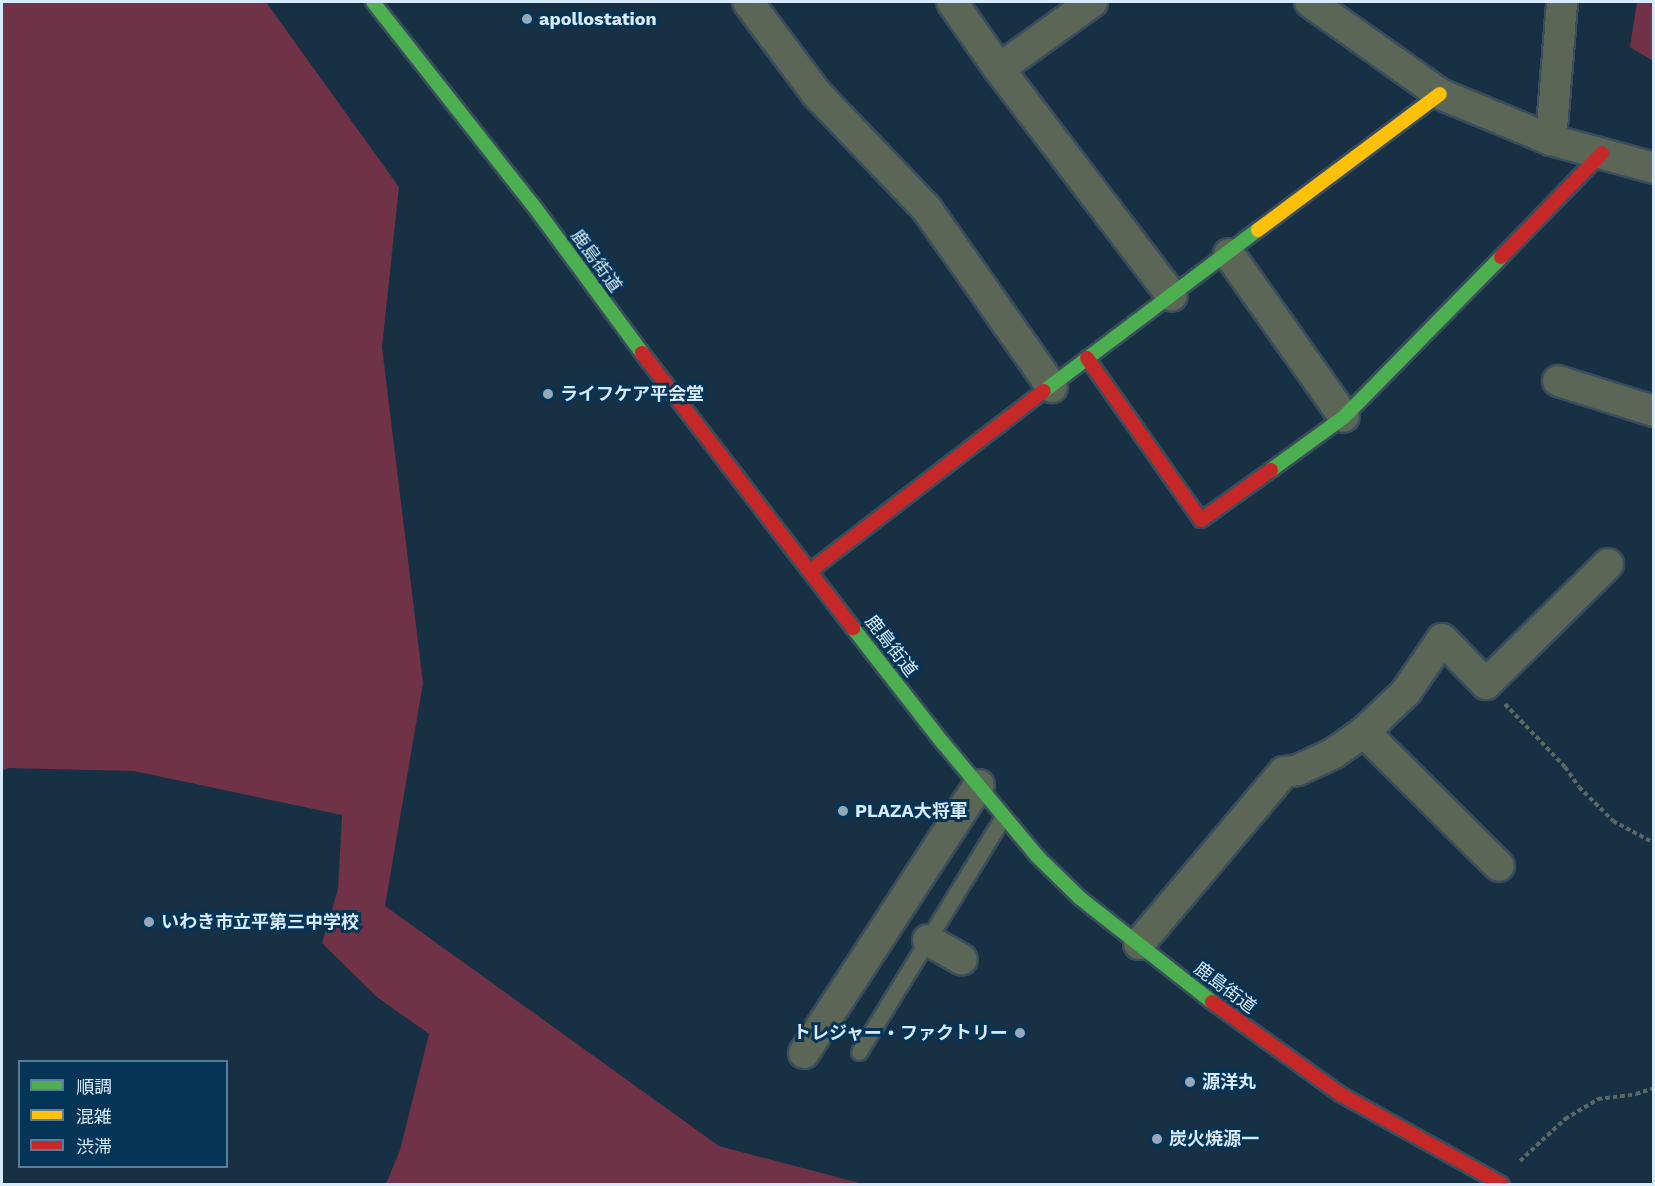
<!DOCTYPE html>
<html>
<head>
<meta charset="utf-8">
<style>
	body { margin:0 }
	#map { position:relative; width:1655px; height:1186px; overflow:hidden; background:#173043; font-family:"Work Sans","Noto Sans JP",sans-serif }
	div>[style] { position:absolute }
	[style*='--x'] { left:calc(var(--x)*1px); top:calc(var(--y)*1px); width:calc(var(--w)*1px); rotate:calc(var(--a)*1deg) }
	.green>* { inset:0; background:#703246 }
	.path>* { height:4px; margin-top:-2px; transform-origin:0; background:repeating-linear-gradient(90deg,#5a6867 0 4.5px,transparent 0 7.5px) }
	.roads { filter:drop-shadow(2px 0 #394d5d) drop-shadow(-2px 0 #394d5d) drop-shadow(0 2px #394d5d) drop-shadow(0 -2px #394d5d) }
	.lane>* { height:15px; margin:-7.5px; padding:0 7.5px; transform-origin:7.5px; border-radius:7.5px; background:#5b6656 }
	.street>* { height:30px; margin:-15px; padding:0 15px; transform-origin:15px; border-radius:15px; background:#5b6656 }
	.fast>* { height:14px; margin:-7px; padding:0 7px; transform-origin:7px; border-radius:7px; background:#4caf50 }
	.slow>* { height:14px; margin:-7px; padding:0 7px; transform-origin:7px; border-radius:7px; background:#ffc107 }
	.jam>* { height:14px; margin:-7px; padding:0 7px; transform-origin:7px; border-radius:7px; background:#c62828 }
	.dots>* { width:16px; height:16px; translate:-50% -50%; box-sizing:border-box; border:3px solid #043456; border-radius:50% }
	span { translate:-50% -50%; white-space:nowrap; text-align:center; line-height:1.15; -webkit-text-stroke:6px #043456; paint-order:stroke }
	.poi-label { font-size:18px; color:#d8ebfd; font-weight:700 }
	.left { translate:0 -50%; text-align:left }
	.right { translate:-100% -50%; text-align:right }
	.street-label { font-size:18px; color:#d8ebfd }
	.frame { position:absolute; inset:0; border:3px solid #d8ebfd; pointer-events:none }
	.legend { position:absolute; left:18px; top:1060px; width:210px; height:108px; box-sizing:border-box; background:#043456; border:2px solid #597d99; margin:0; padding:8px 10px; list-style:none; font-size:18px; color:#d8ebfd }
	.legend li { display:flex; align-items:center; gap:12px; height:30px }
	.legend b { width:30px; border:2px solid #597d99 }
</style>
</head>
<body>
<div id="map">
	<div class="green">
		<i style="clip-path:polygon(2px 2px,266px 2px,399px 187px,382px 347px,423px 683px,385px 906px,719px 1146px,863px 1184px,386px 1184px,400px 1150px,429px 1034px,377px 997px,322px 943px,338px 889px,342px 815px,134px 771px,8px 768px,2px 771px)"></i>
		<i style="clip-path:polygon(1637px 2px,1653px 2px,1653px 61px,1630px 47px)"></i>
	</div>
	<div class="path">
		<i style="--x:1505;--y:704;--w:87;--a:46.4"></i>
		<i style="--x:1565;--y:767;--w:24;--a:55"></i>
		<i style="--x:1579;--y:787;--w:48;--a:45"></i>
		<i style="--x:1613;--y:821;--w:47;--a:28.2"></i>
		<i style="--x:1520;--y:1161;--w:62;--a:-43"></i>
		<i style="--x:1565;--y:1119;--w:39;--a:-31"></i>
		<i style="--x:1598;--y:1099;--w:38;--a:-7"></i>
		<i style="--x:1636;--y:1094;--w:19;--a:-18"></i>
	</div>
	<div class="roads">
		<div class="lane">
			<i style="--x:859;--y:1052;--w:276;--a:-58.5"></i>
		</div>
		<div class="street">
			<i style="--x:748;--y:2;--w:114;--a:53.2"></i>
			<i style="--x:816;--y:93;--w:159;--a:46.3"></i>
			<i style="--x:926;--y:208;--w:219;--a:54.9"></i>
			<i style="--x:952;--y:2;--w:82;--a:55"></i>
			<i style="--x:999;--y:69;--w:285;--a:52.7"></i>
			<i style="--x:1310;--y:2;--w:159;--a:35.3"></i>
			<i style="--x:1440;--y:94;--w:120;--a:22.5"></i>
			<i style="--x:1551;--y:140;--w:107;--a:15.2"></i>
			<i style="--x:999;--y:69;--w:115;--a:-35.8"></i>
			<i style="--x:1551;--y:140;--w:138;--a:-85.4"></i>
			<i style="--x:1229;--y:254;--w:199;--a:54.8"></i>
			<i style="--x:1558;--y:381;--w:101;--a:17.4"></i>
			<i style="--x:1364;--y:732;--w:190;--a:44.8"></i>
			<i style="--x:928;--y:940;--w:39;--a:30"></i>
			<i style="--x:1139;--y:944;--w:225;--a:-49.9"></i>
			<i style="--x:1284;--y:772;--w:14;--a:-8"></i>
			<i style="--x:1298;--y:770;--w:40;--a:-25"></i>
			<i style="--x:1334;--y:753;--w:37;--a:-35"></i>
			<i style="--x:1364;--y:732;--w:58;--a:-43.6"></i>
			<i style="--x:1406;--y:692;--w:64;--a:-55.8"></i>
			<i style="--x:1442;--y:639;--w:63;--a:45.6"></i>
			<i style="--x:1486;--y:684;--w:171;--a:-44.5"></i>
			<i style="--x:804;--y:1053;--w:320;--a:-56.9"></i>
		</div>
		<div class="fast">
			<i style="--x:373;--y:2;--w:258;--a:51.8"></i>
			<i style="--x:533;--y:205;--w:184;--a:53.6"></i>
			<i style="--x:1044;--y:391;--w:268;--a:-37"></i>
			<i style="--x:1271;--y:470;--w:90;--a:-36"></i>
			<i style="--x:1344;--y:417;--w:224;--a:-45.5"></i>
			<i style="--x:853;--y:628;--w:146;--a:52"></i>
			<i style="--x:943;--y:743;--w:147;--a:50.2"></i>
			<i style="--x:1037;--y:856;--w:60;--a:44.3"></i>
			<i style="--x:1080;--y:898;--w:168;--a:38.2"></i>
		</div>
		<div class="slow">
			<i style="--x:1258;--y:230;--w:227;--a:-36.8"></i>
		</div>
		<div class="jam">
			<i style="--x:1501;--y:257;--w:145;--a:-45.8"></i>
			<i style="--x:642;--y:353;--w:347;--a:52.5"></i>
			<i style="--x:1087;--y:358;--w:198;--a:54.9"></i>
			<i style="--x:1201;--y:520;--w:86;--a:-35.5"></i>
			<i style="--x:810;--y:571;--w:295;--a:-37.6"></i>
			<i style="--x:1212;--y:1002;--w:158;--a:35.7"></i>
			<i style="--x:1340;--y:1094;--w:185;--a:29.1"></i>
		</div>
	</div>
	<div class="dots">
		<i style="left:527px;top:19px;background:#94aabc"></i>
		<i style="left:548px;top:394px;background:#94aabc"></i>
		<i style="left:843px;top:811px;background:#94aabc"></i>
		<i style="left:149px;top:922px;background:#94aabc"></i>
		<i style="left:1020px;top:1033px;background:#94aabc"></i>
		<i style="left:1190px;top:1082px;background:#94aabc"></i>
		<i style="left:1157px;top:1139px;background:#94aabc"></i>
	</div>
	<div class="poi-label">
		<span class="left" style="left:539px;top:19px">apollostation</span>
		<span class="left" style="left:560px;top:394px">ライフケア平会堂</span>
		<span class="left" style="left:855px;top:811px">PLAZA大将軍</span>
		<span class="left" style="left:161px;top:922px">いわき市立平第三中学校</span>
		<span class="right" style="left:1008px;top:1033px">トレジャー・ファクトリー</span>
		<span class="left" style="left:1202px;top:1082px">源洋丸</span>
		<span class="left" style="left:1169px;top:1139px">炭火焼源一</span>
	</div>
	<div class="street-label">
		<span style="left:596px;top:261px;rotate:54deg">鹿島街道</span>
		<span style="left:891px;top:646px;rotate:52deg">鹿島街道</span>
		<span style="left:1225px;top:988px;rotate:37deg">鹿島街道</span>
	</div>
	<div class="frame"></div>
	<ul class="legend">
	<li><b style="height:8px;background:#4caf50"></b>順調</li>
	<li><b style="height:8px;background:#ffc107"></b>混雑</li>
	<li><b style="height:8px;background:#c62828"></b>渋滞</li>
	</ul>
</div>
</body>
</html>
